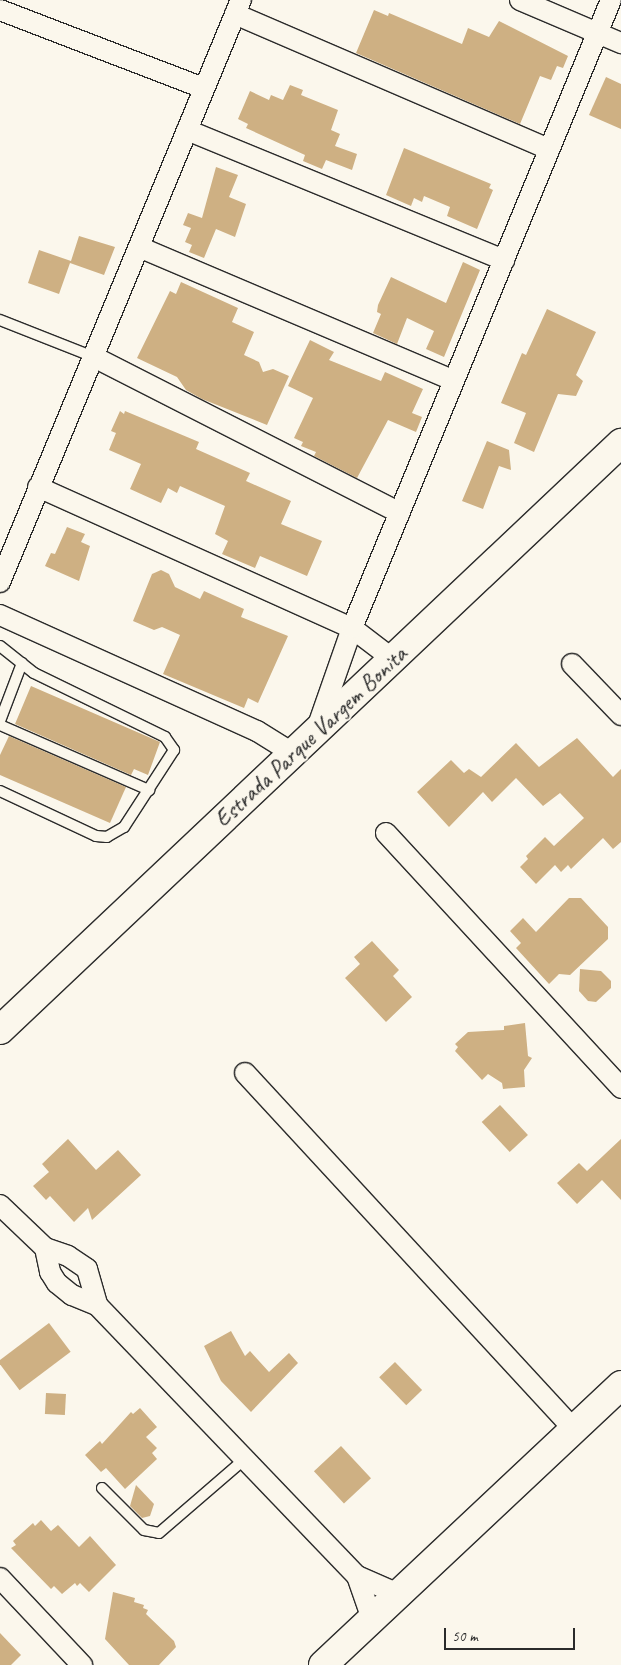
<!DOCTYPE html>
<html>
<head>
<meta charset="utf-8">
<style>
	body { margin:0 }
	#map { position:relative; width:621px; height:1665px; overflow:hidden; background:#fbf7ec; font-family:Caveat,sans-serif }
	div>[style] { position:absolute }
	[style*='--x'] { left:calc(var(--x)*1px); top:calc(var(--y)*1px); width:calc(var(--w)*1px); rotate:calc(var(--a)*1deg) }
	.building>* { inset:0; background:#ceb083; transform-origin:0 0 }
	.roads { filter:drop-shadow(1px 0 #2b2b2b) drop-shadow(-1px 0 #2b2b2b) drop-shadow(0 1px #2b2b2b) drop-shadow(0 -1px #2b2b2b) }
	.lane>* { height:10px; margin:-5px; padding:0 5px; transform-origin:5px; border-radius:5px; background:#fbf7ec }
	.street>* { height:20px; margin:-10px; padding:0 10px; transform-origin:10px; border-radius:10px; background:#fbf7ec }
	.secondary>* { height:28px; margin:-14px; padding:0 14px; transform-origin:14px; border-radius:14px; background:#fbf7ec }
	span { translate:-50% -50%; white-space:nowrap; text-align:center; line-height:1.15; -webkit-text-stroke:4px #fbf7ec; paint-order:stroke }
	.street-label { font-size:24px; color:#2b2b2b }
	.scale { position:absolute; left:444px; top:1628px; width:131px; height:22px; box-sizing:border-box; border:2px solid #2b2b2b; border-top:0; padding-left:6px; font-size:15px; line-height:18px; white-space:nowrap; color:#2b2b2b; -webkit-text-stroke:4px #fbf7ec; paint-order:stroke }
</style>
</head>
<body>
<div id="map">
	<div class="building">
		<i style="clip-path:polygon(374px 10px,388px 16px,389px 13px,462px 44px,468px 28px,489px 37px,499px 21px,568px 56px,563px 68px,557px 66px,551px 80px,540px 76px,520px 124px,356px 53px)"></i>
		<i style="clip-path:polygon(606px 77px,621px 84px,621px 129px,589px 115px)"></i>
		<i style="clip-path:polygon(290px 85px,303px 90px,301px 95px,338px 110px,331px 130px,340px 134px,335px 146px,357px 154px,352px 170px,326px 160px,322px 169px,303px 161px,305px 155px,246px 128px,248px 124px,238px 119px,250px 91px,269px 100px,271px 95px,283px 100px)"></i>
		<i style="clip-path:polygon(404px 148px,491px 184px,489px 188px,493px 190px,477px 229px,447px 216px,450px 207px,424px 196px,422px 202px,414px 198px,411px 206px,386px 195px)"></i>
		<i style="clip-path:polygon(216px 167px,238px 175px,229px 197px,246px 204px,235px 237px,216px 229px,204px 258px,189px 252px,192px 245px,185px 242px,191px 228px,183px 225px,188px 213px,202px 218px)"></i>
		<i style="clip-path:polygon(79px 236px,115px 247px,104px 275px,70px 263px,59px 294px,28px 283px,39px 250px,71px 261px)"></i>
		<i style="clip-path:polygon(463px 262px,480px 270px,444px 357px,426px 349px,434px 331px,407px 318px,397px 344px,373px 333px,381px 314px,377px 312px,378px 305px,391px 277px,446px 303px)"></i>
		<i style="clip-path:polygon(181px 282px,238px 308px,232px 322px,254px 332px,244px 355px,259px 362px,263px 372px,273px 369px,289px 376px,267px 425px,202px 399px,186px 390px,177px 377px,137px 358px,170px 291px,176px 294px)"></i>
		<i style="clip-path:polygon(547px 309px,596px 332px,576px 375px,583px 381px,576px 396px,558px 394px,534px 452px,514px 443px,526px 413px,501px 403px,522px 353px,526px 355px)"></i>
		<i style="clip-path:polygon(310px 340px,334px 352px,329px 360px,381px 381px,385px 372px,423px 389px,412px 413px,422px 417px,416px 432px,388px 420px,357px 478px,314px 456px,316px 452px,301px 446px,303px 442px,294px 438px,313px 398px,288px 386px)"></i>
		<i style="clip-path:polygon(120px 411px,124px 414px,125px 411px,199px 442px,196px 449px,250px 473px,246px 481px,291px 501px,281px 524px,322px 541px,307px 576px,260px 556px,255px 568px,222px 554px,228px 541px,215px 534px,225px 506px,180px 486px,177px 493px,168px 488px,161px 503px,130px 489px,141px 464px,109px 450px,116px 433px,111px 431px)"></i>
		<i style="clip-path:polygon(487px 441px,509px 450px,511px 470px,499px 466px,483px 509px,462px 501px)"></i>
		<i style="clip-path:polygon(67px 527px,85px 534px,81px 542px,90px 546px,79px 581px,45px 566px,51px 553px,55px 554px)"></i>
		<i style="clip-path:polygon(161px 570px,169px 574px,175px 587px,200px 599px,204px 591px,244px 609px,241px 617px,288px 636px,258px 703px,248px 698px,244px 708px,163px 674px,180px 635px,162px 627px,154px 630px,133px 621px,152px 574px)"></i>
		<i style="clip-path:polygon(31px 686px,160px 742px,148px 775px,134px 769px,131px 775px,15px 724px)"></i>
		<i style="clip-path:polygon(9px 736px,126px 787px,110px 823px,0 775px,0 755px)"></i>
		<i style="clip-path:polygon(577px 738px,613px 777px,621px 769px,621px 842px,613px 849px,603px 838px,571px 869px,568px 865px,561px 872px,555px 865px,536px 884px,520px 867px,528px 859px,526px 856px,545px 837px,554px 846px,584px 818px,560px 793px,543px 806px,516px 778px,492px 802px,483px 792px,449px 827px,417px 792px,451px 760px,464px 773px,469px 769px,481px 777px,516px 743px,539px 767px)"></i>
		<i style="clip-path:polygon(569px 898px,581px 898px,608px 927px,608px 939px,570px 975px,559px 974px,549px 984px,516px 948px,521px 943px,510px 931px,523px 918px,536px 932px)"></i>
		<i style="clip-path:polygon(372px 941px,399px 970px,393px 976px,412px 997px,386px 1022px,345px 978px,360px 964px,354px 957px)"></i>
		<i style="clip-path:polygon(580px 969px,601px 971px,611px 981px,611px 988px,596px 1002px,588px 1001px,579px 991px)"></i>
		<i style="clip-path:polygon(525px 1023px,528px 1056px,532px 1058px,524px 1070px,525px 1087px,503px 1089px,502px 1083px,488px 1074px,482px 1080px,455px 1051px,458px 1047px,455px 1044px,468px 1032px,504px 1030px,504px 1026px)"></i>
		<i style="left:500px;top:1105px;width:41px;height:25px;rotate:47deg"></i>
		<i style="clip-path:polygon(68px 1139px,96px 1170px,118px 1150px,141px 1175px,92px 1220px,88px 1208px,74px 1222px,50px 1196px,46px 1200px,33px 1186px,49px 1172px,42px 1164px)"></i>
		<i style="clip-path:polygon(621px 1139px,621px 1200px,602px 1180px,577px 1204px,557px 1183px,579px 1163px,587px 1171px)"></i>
		<i style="left:49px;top:1323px;width:36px;height:64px;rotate:53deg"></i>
		<i style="clip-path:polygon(231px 1331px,245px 1356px,250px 1351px,269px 1372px,289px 1353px,298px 1363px,251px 1412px,221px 1381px,204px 1346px)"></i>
		<i style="left:395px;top:1362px;width:39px;height:22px;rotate:46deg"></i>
		<i style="left:46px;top:1393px;width:20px;height:21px;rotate:3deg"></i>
		<i style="clip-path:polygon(140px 1408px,157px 1427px,146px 1437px,157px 1448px,152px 1453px,157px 1459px,125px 1489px,106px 1468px,101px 1472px,85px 1455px,100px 1441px,102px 1444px,131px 1412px,133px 1414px)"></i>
		<i style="left:341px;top:1446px;width:44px;height:37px;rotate:47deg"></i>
		<i style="clip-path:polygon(136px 1485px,154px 1504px,150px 1516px,142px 1518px,130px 1506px)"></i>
		<i style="clip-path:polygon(41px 1520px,51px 1531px,58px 1525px,79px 1547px,90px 1536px,116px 1565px,89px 1592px,80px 1583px,77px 1586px,75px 1583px,62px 1594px,54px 1586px,51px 1589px,11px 1548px,16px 1545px,13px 1541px,33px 1523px,35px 1526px)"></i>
		<i style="clip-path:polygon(113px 1592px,135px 1598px,134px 1602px,144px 1605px,143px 1608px,148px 1610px,146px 1614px,174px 1641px,176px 1647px,159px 1665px,129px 1665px,105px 1639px)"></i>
		<i style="clip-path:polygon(0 1633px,21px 1655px,11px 1665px,0 1665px)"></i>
	</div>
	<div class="roads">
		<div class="lane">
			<i style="--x:0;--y:320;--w:101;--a:21.5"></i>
			<i style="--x:0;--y:646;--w:43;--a:38.5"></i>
			<i style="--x:34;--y:673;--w:146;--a:26"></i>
			<i style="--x:165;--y:737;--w:16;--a:55"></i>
			<i style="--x:174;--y:750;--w:92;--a:123"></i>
			<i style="--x:124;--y:827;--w:20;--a:150"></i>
			<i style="--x:107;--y:837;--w:11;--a:-175"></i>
			<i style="--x:96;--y:836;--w:106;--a:-154.9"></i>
			<i style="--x:0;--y:721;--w:62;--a:-69.2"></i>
			<i style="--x:0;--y:725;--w:163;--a:23.6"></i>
			<i style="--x:102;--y:1488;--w:59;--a:45"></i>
			<i style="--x:144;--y:1530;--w:15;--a:11"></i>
			<i style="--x:159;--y:1533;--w:115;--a:-40.8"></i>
		</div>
		<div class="street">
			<i style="--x:520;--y:0;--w:110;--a:23.1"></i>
			<i style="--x:0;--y:10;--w:217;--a:21"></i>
			<i style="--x:235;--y:14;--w:342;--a:23.3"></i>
			<i style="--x:187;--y:130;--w:343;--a:22.3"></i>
			<i style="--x:139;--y:247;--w:342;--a:23"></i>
			<i style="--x:94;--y:357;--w:343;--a:27"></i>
			<i style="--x:38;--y:487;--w:344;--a:24.2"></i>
			<i style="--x:352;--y:628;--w:53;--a:37.3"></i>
			<i style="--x:0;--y:582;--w:630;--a:-67.51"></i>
			<i style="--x:0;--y:615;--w:282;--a:24.3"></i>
			<i style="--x:257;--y:731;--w:44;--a:31.9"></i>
			<i style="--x:572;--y:664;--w:71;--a:46.1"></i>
			<i style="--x:316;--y:731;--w:109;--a:-70.7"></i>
			<i style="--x:352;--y:628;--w:679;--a:-67.59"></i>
			<i style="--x:386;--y:833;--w:347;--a:47.3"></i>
			<i style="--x:245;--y:1073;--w:484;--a:47.3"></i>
			<i style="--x:0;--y:1205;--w:62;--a:43.7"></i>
			<i style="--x:45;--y:1248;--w:24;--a:19"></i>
			<i style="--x:68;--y:1256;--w:23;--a:34"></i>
			<i style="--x:87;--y:1269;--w:37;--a:74"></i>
			<i style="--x:97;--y:1305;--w:376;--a:46.2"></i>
			<i style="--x:357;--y:1576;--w:46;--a:70.8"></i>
			<i style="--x:45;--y:1248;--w:25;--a:78"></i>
			<i style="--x:50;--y:1272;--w:13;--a:58"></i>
			<i style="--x:57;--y:1283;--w:19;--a:39"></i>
			<i style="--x:72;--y:1295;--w:27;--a:22"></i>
			<i style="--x:357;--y:1576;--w:43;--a:23.6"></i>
			<i style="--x:0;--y:1578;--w:120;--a:46.7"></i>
		</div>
		<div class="secondary">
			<i style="--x:0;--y:1030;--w:855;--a:-43.39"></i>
			<i style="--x:323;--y:1665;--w:409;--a:-43.2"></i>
		</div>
	</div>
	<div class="street-label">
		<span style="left:311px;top:737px;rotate:-43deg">Estrada Parque Vargem Bonita</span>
	</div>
	<div class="scale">50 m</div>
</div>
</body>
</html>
